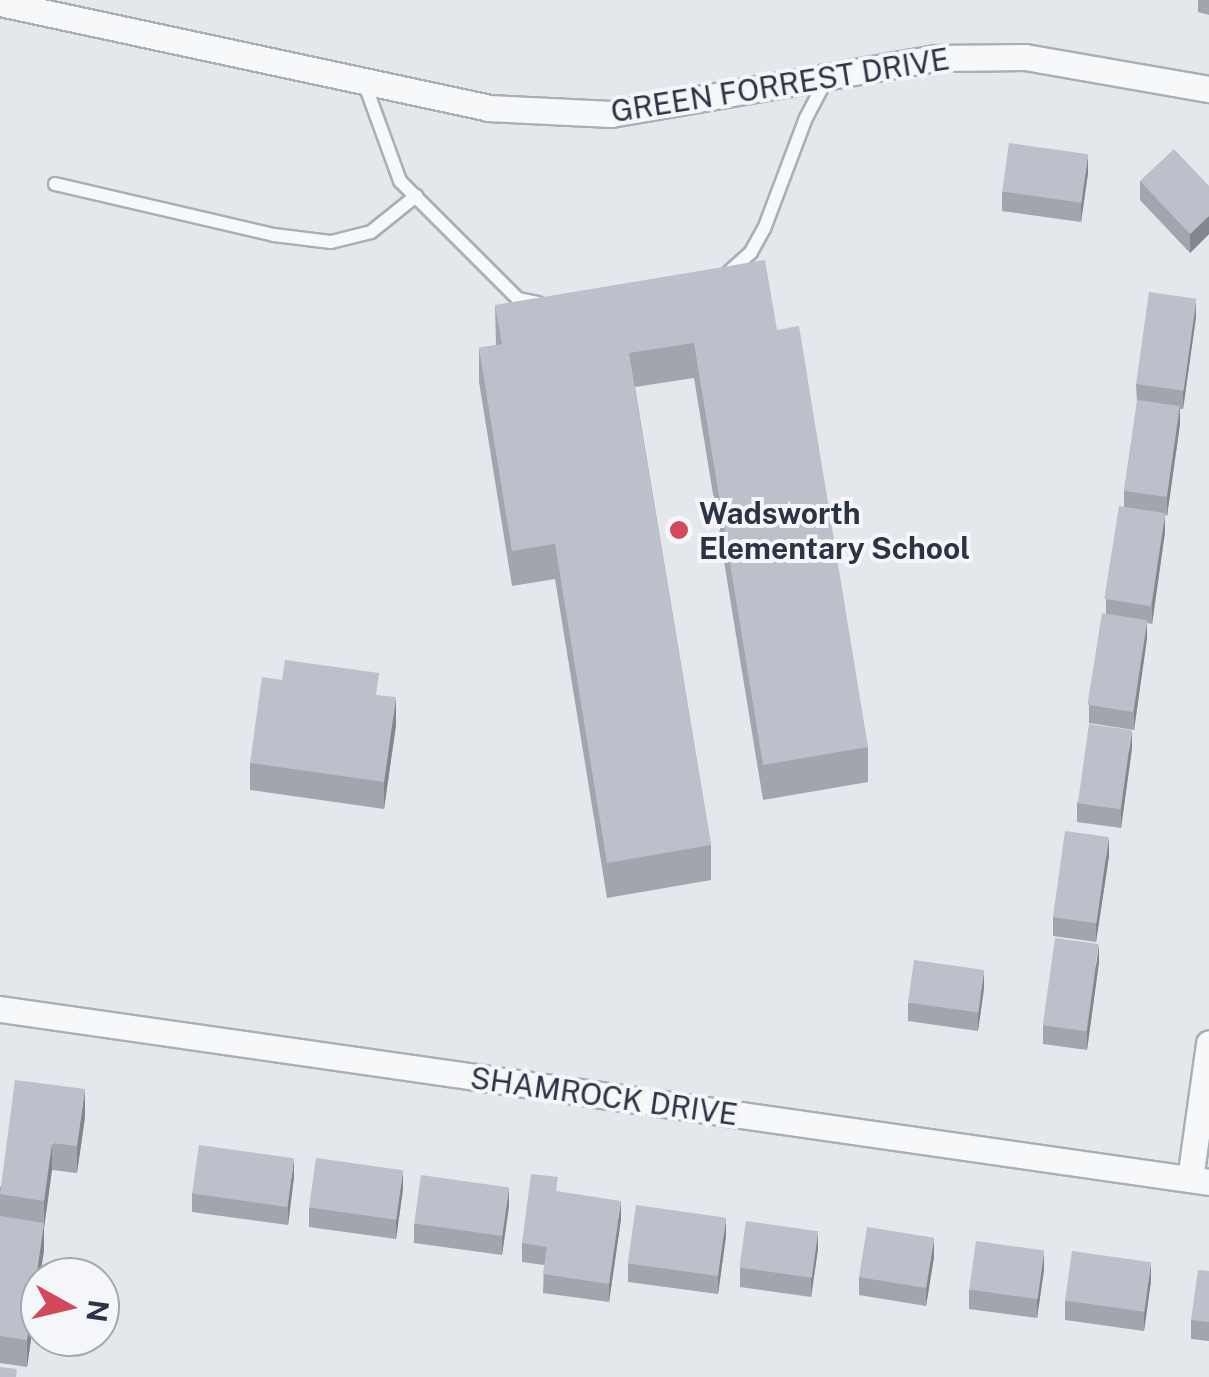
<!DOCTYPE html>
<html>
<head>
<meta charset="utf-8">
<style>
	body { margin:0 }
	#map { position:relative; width:1209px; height:1377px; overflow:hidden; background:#e4e7ec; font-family:"Public Sans",sans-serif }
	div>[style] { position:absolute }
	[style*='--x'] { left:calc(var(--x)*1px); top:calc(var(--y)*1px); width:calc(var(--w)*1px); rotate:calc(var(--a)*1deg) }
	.roads { filter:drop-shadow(2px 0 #a9aeb7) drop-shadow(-2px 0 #a9aeb7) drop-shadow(0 2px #a9aeb7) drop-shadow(0 -2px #a9aeb7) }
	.service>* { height:12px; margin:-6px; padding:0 6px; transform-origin:6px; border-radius:6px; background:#f7f8fa }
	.minor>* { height:25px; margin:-12.5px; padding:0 12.5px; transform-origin:12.5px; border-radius:12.5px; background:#f7f8fa }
	.wall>* { inset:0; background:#a1a5ae }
	.shaded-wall>* { inset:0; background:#83868d }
	.building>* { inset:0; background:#bbc0ca; transform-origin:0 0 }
	.dots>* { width:28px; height:28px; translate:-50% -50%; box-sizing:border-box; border:5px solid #f4f6f9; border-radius:50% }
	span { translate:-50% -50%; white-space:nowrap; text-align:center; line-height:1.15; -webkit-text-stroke:8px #f4f6f9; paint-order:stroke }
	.street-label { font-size:30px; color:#2b3445 }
	.poi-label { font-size:30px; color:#2b3445; font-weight:700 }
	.left { translate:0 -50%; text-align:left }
	.north { position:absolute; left:20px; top:1257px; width:100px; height:100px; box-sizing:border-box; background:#f4f6f9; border:2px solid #a4a8b1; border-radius:50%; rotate:98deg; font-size:28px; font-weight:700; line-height:40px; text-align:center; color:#2b3445 }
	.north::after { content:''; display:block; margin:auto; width:35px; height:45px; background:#d1495b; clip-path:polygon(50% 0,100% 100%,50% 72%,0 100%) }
</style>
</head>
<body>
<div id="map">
	<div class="roads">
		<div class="service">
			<i style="--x:364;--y:82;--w:105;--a:70"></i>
			<i style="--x:400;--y:181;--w:167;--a:45"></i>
			<i style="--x:518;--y:299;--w:20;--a:11"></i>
			<i style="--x:55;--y:184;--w:225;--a:13.1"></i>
			<i style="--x:274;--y:235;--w:57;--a:7"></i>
			<i style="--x:331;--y:242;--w:41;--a:-14"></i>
			<i style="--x:371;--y:232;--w:58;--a:-38.7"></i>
			<i style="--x:729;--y:272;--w:30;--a:-42"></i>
			<i style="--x:751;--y:252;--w:26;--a:-61"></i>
			<i style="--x:764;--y:229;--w:119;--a:-69.3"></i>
			<i style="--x:806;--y:118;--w:45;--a:-62.3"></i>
		</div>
		<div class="minor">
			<i style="--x:0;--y:3;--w:499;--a:12.1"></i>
			<i style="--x:488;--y:108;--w:123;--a:2.8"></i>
			<i style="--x:611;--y:114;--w:329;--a:-9.8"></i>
			<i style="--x:935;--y:58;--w:90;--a:-0.6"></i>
			<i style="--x:1025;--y:57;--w:187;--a:9.9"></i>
			<i style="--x:0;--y:1009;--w:1221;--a:8.14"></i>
			<i style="--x:1190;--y:1179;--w:137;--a:-82"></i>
		</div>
	</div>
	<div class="wall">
		<i style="clip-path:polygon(1198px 0,1209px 0,1209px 15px,1198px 12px)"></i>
		<i style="clip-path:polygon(1088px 173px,1081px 222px,1002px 211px,1002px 192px)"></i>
		<i style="clip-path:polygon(1140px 181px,1209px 186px,1209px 234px,1190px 253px,1140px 200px)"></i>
		<i style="clip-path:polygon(495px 305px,777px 330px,868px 747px,868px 782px,763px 800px,694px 378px,635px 387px,711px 845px,711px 880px,607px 898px,555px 579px,512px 586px,479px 382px,479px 348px,496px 345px)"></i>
		<i style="clip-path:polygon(1196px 317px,1183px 409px,1180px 409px,1180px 424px,1167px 516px,1165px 515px,1165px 532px,1152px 624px,1147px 623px,1147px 638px,1134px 730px,1089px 723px,1089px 705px,1106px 614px,1106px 599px,1124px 507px,1124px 491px,1137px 403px,1136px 384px)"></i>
		<i style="clip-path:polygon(379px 695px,396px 725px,384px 809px,250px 790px,250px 763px)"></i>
		<i style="clip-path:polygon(1132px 748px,1121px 828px,1077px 822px,1077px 803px)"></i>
		<i style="clip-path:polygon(1109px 856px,1096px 942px,1053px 936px,1053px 917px)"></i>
		<i style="clip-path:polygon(1099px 962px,1087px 1050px,1043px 1044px,1043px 1025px)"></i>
		<i style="clip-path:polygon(984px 988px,978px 1031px,908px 1021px,908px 1003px)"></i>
		<i style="clip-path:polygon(85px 1117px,77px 1173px,52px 1170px,44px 1228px,44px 1250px,27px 1367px,0 1363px,0 1187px)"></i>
		<i style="clip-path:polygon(294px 1177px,288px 1225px,192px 1212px,192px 1193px)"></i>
		<i style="clip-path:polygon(403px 1189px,396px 1239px,309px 1227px,309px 1208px)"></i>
		<i style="clip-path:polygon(558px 1192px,621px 1219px,609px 1302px,543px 1293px,544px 1265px,522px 1262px,522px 1243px)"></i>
		<i style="clip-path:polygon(509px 1206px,502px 1255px,414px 1243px,414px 1224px)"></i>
		<i style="clip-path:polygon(726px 1236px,718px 1294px,628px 1282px,628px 1263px)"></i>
		<i style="clip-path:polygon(818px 1249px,811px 1297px,740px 1287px,740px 1268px)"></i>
		<i style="clip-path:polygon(934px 1257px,926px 1306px,859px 1295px,859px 1277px)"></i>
		<i style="clip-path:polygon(1044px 1270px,1037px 1318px,969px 1309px,969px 1290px)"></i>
		<i style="clip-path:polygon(1209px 1271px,1209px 1341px,1191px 1339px,1191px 1320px)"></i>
		<i style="clip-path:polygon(1151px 1281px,1144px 1331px,1065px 1320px,1065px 1301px)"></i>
	</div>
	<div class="shaded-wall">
		<i style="clip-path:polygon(1088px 154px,1088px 173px,1081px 222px,1081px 203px)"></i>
		<i style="clip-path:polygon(1209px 216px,1209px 234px,1190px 253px,1190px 234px)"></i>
		<i style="clip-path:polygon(1196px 299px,1196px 317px,1183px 409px,1183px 391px)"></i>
		<i style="clip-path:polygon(1180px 406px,1180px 424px,1167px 516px,1167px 497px)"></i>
		<i style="clip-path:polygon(1165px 513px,1165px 532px,1152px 624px,1152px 605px)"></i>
		<i style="clip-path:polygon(1147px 620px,1147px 638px,1134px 730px,1134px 711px)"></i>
		<i style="clip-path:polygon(396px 697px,396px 725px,384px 809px,384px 782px)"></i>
		<i style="clip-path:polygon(1132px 730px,1132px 748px,1121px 828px,1121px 809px)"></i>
		<i style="clip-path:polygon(1109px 837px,1109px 856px,1096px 942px,1096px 924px)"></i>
		<i style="clip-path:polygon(1099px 944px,1099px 962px,1087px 1050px,1087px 1032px)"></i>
		<i style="clip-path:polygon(984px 970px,984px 988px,978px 1031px,978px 1012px)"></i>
		<i style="clip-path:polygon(85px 1089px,85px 1117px,77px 1173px,77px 1146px)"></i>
		<i style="clip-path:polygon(52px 1143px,52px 1170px,44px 1228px,44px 1201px)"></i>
		<i style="clip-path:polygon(294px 1158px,294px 1177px,288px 1225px,288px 1206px)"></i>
		<i style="clip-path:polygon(403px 1170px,403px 1189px,396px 1239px,396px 1220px)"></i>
		<i style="clip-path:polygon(509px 1187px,509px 1206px,502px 1255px,502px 1237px)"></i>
		<i style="clip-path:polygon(621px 1201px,621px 1219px,609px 1302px,609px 1284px)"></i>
		<i style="clip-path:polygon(726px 1218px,726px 1236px,718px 1294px,718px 1276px)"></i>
		<i style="clip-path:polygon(44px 1223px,44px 1250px,27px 1367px,27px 1340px)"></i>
		<i style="clip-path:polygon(818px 1231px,818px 1249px,811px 1297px,811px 1279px)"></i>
		<i style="clip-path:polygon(934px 1238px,934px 1257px,926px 1306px,926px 1288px)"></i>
		<i style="clip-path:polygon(1044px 1251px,1044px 1270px,1037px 1318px,1037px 1300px)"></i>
		<i style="clip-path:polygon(1151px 1262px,1151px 1281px,1144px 1331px,1144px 1312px)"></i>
	</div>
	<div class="building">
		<i style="left:1009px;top:143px;width:80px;height:49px;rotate:8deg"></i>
		<i style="clip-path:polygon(1174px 149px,1209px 186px,1209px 216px,1190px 234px,1140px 181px)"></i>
		<i style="clip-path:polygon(765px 260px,777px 330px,799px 326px,868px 747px,763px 765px,694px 343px,629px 353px,711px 845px,607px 863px,555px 544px,512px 551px,479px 348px,502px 344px,495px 305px)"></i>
		<i style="left:1149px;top:292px;width:48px;height:93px;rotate:8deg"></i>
		<i style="left:1137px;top:400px;width:43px;height:92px;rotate:8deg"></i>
		<i style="left:1119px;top:506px;width:47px;height:94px;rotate:9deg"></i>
		<i style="left:1102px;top:613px;width:46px;height:93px;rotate:9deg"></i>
		<i style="clip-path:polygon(285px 660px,379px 673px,376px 695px,396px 697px,384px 782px,250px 763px,262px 677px,282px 680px)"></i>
		<i style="left:1089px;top:724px;width:43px;height:80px;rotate:8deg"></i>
		<i style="left:1065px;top:831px;width:44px;height:87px;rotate:8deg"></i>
		<i style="left:1055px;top:938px;width:44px;height:88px;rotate:8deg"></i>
		<i style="left:914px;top:960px;width:71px;height:43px;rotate:8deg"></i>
		<i style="clip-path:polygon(15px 1080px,85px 1089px,77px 1146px,52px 1143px,44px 1201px,0 1194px)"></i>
		<i style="left:199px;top:1145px;width:96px;height:49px;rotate:8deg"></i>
		<i style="left:316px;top:1158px;width:88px;height:50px;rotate:8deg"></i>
		<i style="clip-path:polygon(531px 1174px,558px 1177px,556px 1191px,621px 1201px,609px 1284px,543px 1274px,547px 1247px,522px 1243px)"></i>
		<i style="left:421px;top:1175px;width:89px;height:49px;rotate:8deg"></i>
		<i style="left:636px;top:1205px;width:91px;height:59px;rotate:8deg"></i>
		<i style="clip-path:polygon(0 1216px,44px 1223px,27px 1340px,0 1336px)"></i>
		<i style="left:746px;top:1221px;width:73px;height:47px;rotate:8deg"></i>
		<i style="left:867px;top:1227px;width:68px;height:51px;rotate:9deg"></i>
		<i style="left:976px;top:1241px;width:69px;height:49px;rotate:8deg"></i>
		<i style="left:1072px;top:1251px;width:80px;height:50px;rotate:8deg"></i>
		<i style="clip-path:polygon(1198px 1270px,1209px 1271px,1209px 1322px,1191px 1320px)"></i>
		<i style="clip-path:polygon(0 1367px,17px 1369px,16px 1377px,0 1377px)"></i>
	</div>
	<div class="dots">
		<i style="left:679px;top:530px;background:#d1495b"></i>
	</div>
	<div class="street-label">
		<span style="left:780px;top:85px;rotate:-9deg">GREEN FORREST DRIVE</span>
		<span style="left:604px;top:1096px;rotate:8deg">SHAMROCK DRIVE</span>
	</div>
	<div class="poi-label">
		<span class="left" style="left:699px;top:530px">Wadsworth<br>Elementary School</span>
	</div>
	<div class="north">N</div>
</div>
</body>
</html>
